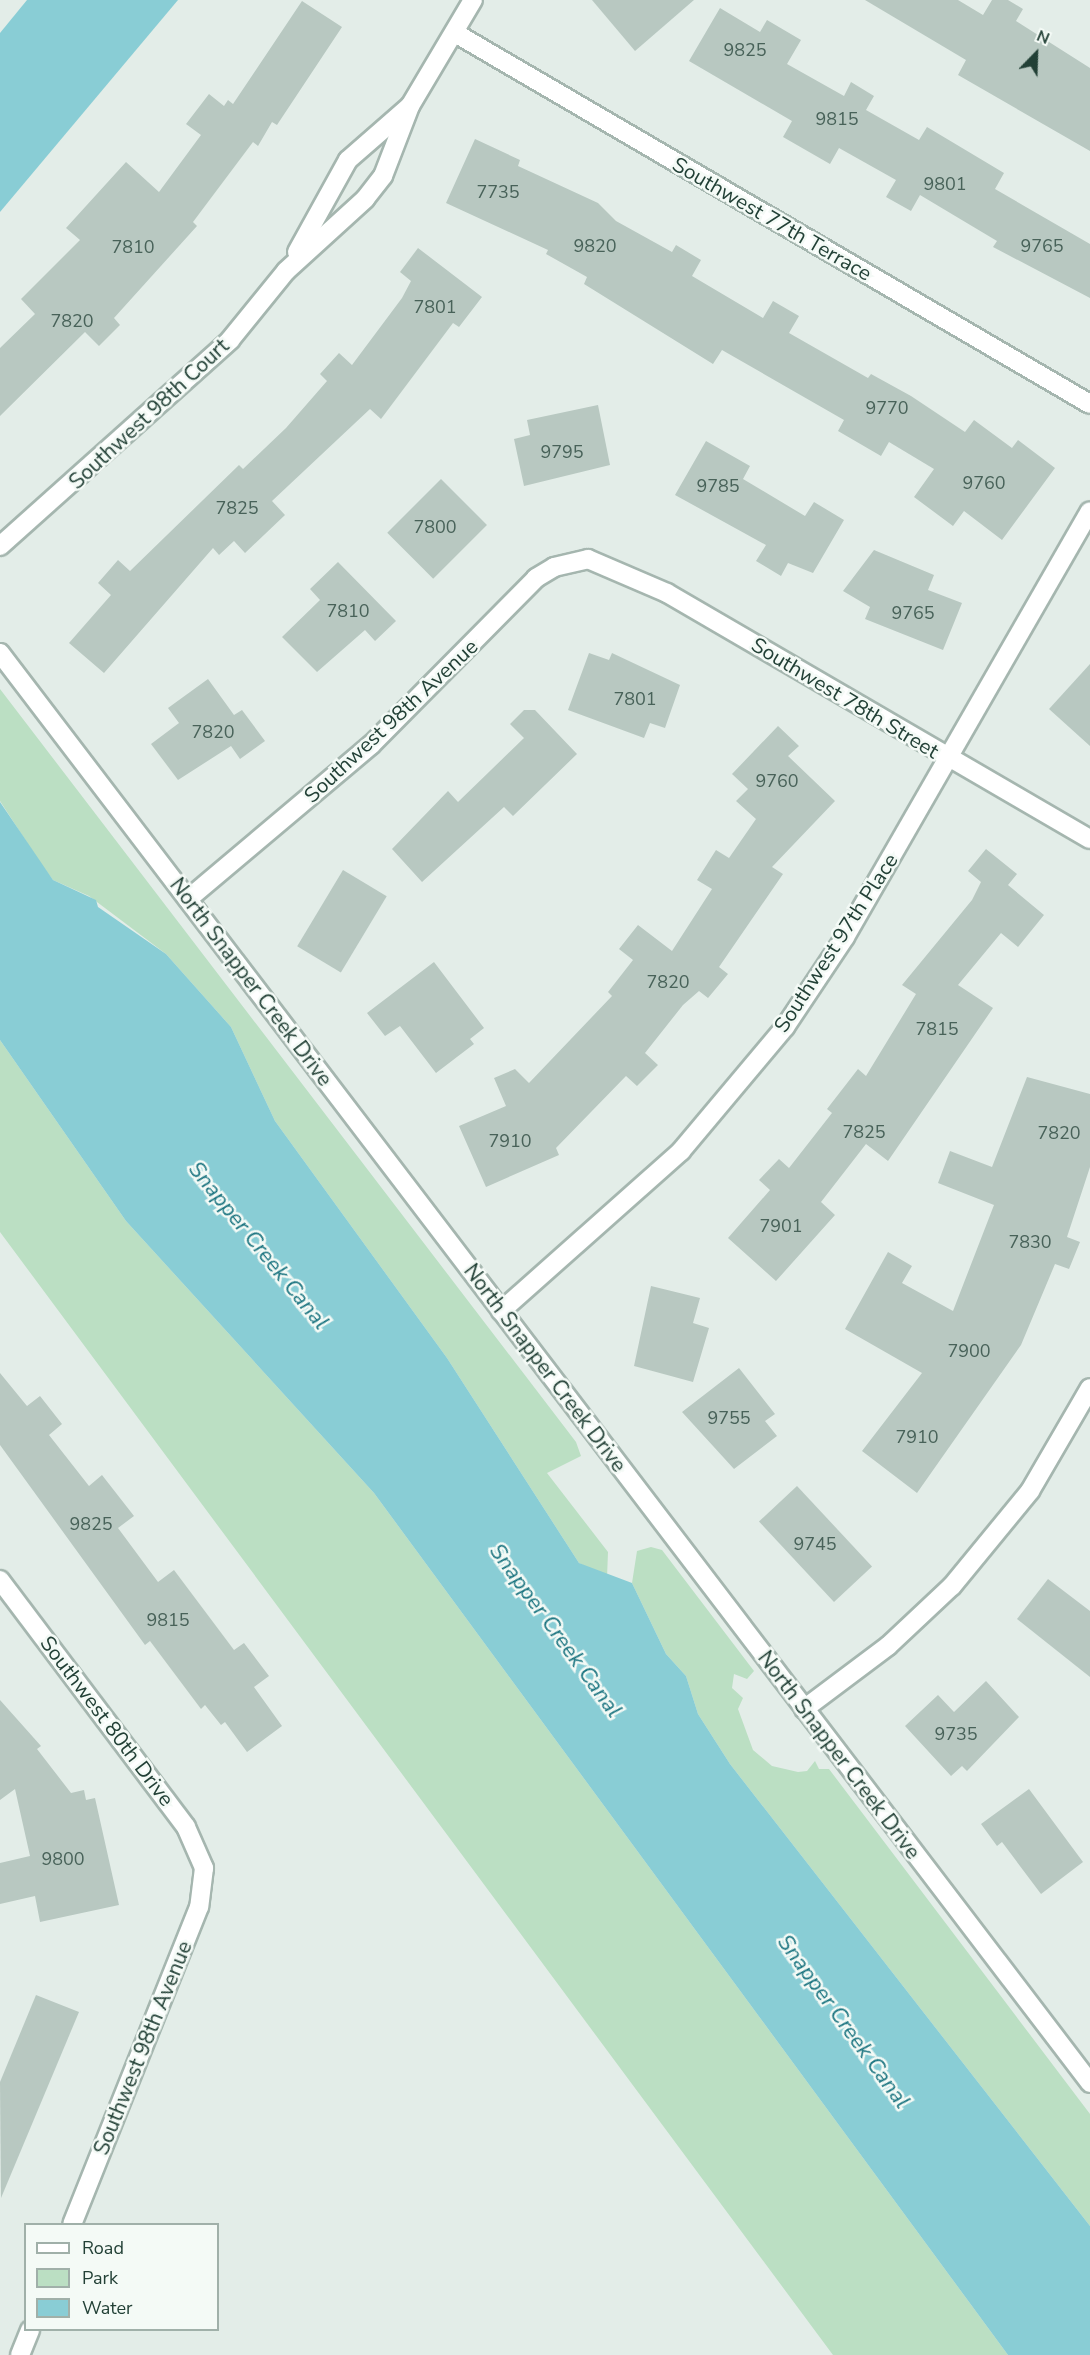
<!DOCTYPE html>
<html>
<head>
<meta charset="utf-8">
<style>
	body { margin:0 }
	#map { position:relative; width:1090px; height:2355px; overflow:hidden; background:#e3ede8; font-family:"Nunito Sans",sans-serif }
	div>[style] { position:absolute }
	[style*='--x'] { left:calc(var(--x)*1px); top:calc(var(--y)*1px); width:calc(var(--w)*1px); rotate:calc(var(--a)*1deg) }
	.green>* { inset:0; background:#bbdfc3 }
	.water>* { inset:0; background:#89cdd5 }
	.building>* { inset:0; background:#b8c8c1; transform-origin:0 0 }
	.roads { filter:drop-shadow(2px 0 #a5b6af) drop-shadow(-2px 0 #a5b6af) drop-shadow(0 2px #a5b6af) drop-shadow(0 -2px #a5b6af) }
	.minor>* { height:18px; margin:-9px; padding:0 9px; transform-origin:9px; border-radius:9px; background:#fff }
	.tertiary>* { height:18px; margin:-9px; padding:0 9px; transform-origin:9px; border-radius:9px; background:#fff }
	span { translate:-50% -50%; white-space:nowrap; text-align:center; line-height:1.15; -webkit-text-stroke:5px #f4faf6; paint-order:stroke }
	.number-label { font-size:18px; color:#486259 }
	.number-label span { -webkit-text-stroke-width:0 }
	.street-label { font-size:21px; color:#224036 }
	.water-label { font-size:22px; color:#19737f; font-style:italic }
	.legend { position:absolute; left:24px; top:2223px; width:195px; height:108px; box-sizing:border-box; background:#f4faf6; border:2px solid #a0b0a9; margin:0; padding:8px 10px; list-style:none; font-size:18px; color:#224036 }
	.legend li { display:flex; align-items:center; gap:12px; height:30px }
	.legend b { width:30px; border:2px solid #a0b0a9 }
	.north { position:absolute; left:1006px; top:24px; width:60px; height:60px; -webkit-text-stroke:4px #f4faf6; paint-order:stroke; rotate:23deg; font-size:16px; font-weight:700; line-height:24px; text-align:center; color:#224036 }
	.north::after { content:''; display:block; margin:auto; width:21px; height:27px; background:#224036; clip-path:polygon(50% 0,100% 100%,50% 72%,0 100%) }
</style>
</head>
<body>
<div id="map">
	<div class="green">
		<i style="clip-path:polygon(0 689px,576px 1442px,581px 1456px,547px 1473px,608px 1552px,607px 1578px,579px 1563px,447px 1358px,275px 1121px,231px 1027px,166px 954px,89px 896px,53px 880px,39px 861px,0 801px)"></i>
		<i style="clip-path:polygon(0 1040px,126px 1221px,374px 1493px,1008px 2355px,833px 2355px,0 1232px)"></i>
		<i style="clip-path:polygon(651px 1547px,662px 1550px,754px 1671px,747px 1679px,734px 1674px,732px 1688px,743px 1698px,738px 1709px,753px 1750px,772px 1766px,798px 1772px,807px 1771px,815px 1761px,819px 1769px,829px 1769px,1090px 2114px,1090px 2226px,730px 1764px,698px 1714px,686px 1676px,666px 1654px,632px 1583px,637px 1551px)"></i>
	</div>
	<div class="water">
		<i style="clip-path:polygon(27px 0,178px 0,0 212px,0 33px)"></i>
		<i style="clip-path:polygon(0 802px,53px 880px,96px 900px,98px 907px,166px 954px,231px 1027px,275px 1121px,447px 1358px,579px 1563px,632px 1583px,666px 1654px,686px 1676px,698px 1714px,730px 1764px,1090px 2226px,1090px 2355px,1008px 2355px,374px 1493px,126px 1221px,0 1040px)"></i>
	</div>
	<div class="building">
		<i style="clip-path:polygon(592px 0,694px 0,635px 51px)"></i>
		<i style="clip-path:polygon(865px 0,958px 0,983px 15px,992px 0,1008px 0,1023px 9px,1016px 21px,1090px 68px,1090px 151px,958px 75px,966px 60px)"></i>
		<i style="clip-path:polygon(302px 1px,342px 27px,277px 125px,272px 122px,258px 146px,253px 142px,193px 222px,197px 226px,114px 318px,120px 325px,99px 346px,85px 332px,0 416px,0 348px,35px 314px,21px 299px,80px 240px,66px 228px,126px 162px,159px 192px,201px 135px,186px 124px,209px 94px,224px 106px,228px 100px,233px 104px)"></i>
		<i style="clip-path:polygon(720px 8px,760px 32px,767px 20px,801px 40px,787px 64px,844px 96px,851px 82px,874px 96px,866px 110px,919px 140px,927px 127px,1004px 173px,995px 189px,1090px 244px,1090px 298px,993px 247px,997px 241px,920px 195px,911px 211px,886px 197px,896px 180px,839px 148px,830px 164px,783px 137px,792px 121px,689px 61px)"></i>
		<i style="clip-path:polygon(475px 139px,520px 160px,518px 166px,598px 203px,616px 221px,672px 252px,676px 245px,701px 260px,692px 276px,763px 318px,773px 301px,799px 316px,789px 333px,868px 378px,871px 374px,911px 396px,965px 432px,974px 420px,1012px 448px,1018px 440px,1055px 468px,1002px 540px,964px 511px,953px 526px,914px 497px,934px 469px,889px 442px,881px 456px,838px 431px,844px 420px,722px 350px,713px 364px,584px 284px,587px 277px,546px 254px,548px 250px,446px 203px)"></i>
		<i style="clip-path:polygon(418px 248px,482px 297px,459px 327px,453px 323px,381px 419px,370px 409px,272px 501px,285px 515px,245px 553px,234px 541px,219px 555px,213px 548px,104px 673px,69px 643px,111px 595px,98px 583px,118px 560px,130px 571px,239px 465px,243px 469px,286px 428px,327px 381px,320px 374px,339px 353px,352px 365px,402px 298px,411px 281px,400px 272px)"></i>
		<i style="clip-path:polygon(598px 405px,610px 465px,524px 486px,514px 439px,530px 435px,527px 420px)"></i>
		<i style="clip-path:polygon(706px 441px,750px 466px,743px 479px,805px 516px,814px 502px,844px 520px,813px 573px,788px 563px,781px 576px,756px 561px,766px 545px,675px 495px)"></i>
		<i style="left:441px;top:479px;width:65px;height:76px;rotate:45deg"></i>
		<i style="clip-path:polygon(874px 550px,934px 575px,928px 590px,962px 603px,943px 650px,865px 619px,870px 607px,843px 591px)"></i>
		<i style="clip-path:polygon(338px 562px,396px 621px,375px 641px,365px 630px,317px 672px,282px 637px,320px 600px,310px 589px)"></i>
		<i style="clip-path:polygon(589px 653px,609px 660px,612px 653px,680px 685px,665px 728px,650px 723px,644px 738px,568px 710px)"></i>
		<i style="clip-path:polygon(1090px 664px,1090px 746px,1049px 709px)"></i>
		<i style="clip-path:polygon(208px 679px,234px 715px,242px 710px,265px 741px,240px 759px,231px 746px,178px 780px,151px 744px,179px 723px,168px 708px)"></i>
		<i style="clip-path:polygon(524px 710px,535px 710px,577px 754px,513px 816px,504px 807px,422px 882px,392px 849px,448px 791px,458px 802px,524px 738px,510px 724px)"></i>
		<i style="clip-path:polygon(778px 726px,799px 746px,788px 756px,835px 801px,772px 867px,783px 874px,719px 967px,728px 974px,708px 998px,699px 991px,683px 1005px,645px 1053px,658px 1065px,637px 1086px,626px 1076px,556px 1148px,559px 1155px,486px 1187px,459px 1126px,506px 1106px,494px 1078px,515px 1069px,529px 1083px,612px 996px,608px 992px,633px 960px,619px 949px,638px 925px,672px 951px,712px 889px,697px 880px,716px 850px,729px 858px,756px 819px,736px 801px,748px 789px,732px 774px)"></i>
		<i style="clip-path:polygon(986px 849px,1017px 874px,1008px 885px,1044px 915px,1018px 947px,1001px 933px,958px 985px,993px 1008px,888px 1161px,866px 1144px,821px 1202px,835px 1215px,776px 1281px,728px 1238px,770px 1190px,759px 1180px,779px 1159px,789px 1168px,832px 1113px,827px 1109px,858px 1069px,866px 1076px,916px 994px,902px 985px,972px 900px,981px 882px,968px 871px)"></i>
		<i style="left:343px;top:870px;width:51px;height:89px;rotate:31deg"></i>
		<i style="clip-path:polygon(434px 962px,484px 1028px,470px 1039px,474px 1044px,436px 1073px,400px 1026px,385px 1036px,367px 1013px)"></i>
		<i style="clip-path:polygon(1027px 1077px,1090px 1094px,1090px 1167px,1067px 1237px,1080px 1242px,1069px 1269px,1055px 1264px,1021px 1345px,917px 1493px,862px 1451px,922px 1373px,845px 1329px,888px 1252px,912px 1266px,902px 1283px,953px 1311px,994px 1205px,938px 1183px,950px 1151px,992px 1167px)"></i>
		<i style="clip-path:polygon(651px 1286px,700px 1298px,693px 1323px,709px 1328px,693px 1382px,634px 1366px)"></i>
		<i style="clip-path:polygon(739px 1368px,775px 1414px,765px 1421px,777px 1436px,734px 1469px,682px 1412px)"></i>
		<i style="clip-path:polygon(0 1373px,27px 1406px,40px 1396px,62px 1424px,49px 1435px,89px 1486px,102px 1475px,134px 1516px,118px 1528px,158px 1582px,174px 1570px,234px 1650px,244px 1643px,269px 1676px,254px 1687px,282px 1726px,247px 1752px,225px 1722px,221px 1725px,205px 1705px,201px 1709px,150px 1641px,145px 1645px,0 1445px)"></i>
		<i style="left:797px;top:1486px;width:110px;height:52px;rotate:47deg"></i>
		<i style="clip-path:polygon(1048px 1579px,1090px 1611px,1090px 1677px,1017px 1619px)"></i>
		<i style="clip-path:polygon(986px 1681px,1019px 1717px,967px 1771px,962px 1766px,951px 1776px,905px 1726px,938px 1695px,954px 1712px)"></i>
		<i style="clip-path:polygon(0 1700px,41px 1746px,37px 1749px,71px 1793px,84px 1790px,86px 1800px,95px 1798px,119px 1905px,40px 1922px,35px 1896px,0 1904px,0 1863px,30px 1856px,15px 1789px,0 1800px)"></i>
		<i style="clip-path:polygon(1029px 1789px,1083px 1862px,1041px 1894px,1002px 1842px,997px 1846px,981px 1824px)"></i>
		<i style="clip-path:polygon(36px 1995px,79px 2012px,1px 2198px,0 2082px)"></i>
	</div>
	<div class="roads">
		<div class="minor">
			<i style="--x:455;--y:33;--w:735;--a:30.3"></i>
			<i style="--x:297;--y:252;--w:105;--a:-61"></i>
			<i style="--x:348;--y:160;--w:82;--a:-41.1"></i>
			<i style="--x:0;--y:546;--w:309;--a:-41.8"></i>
			<i style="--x:230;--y:340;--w:89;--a:-50.9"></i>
			<i style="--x:286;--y:271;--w:107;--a:-42.3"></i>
			<i style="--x:365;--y:199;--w:29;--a:-52"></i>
			<i style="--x:383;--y:176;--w:75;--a:-68.9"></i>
			<i style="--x:410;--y:106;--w:123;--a:-59.3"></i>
			<i style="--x:188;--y:899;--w:239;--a:-40.1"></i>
			<i style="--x:371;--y:745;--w:235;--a:-45.3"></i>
			<i style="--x:536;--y:578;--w:21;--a:-31"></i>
			<i style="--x:554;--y:567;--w:35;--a:-13"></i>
			<i style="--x:588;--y:559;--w:86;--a:23.3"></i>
			<i style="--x:667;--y:593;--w:489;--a:30.2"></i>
			<i style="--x:501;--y:1311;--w:241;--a:-41.6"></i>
			<i style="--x:681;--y:1151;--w:162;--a:-50"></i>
			<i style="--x:785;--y:1027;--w:108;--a:-56.3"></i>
			<i style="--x:845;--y:937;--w:491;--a:-60.1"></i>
			<i style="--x:0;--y:1580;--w:309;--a:53"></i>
			<i style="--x:186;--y:1827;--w:45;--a:66.3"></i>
			<i style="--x:204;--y:1868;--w:39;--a:97"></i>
			<i style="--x:199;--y:1907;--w:341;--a:111.8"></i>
			<i style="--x:804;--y:1709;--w:105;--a:-36.9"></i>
			<i style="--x:888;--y:1646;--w:88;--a:-43.2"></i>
			<i style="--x:952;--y:1586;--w:123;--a:-50.6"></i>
			<i style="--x:1030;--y:1491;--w:119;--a:-59.8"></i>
			<i style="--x:20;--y:2355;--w:27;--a:-68"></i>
		</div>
		<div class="tertiary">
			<i style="--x:0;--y:653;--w:1798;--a:52.68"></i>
		</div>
	</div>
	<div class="number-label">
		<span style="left:745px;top:50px">9825</span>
		<span style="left:837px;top:119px">9815</span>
		<span style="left:945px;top:184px">9801</span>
		<span style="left:498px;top:192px">7735</span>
		<span style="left:595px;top:246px">9820</span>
		<span style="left:1042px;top:246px">9765</span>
		<span style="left:133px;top:247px">7810</span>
		<span style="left:435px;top:307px">7801</span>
		<span style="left:72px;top:321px">7820</span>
		<span style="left:887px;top:408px">9770</span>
		<span style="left:562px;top:452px">9795</span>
		<span style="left:984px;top:483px">9760</span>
		<span style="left:718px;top:486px">9785</span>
		<span style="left:237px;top:508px">7825</span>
		<span style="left:435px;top:527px">7800</span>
		<span style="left:348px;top:611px">7810</span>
		<span style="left:913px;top:613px">9765</span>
		<span style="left:635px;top:699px">7801</span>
		<span style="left:213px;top:732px">7820</span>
		<span style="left:777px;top:781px">9760</span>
		<span style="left:668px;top:982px">7820</span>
		<span style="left:937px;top:1029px">7815</span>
		<span style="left:864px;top:1132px">7825</span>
		<span style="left:1059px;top:1133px">7820</span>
		<span style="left:510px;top:1141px">7910</span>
		<span style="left:781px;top:1226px">7901</span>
		<span style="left:1030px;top:1242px">7830</span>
		<span style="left:969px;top:1351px">7900</span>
		<span style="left:729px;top:1418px">9755</span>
		<span style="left:917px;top:1437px">7910</span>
		<span style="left:91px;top:1524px">9825</span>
		<span style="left:815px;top:1544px">9745</span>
		<span style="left:168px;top:1620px">9815</span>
		<span style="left:956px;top:1734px">9735</span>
		<span style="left:63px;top:1859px">9800</span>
	</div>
	<div class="street-label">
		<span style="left:772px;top:219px;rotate:30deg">Southwest 77th Terrace</span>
		<span style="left:149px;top:414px;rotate:-43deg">Southwest 98th Court</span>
		<span style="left:845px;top:698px;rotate:31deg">Southwest 78th Street</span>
		<span style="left:391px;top:721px;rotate:-43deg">Southwest 98th Avenue</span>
		<span style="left:836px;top:943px;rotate:-57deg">Southwest 97th Place</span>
		<span style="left:251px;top:982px;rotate:53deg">North Snapper Creek Drive</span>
		<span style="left:545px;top:1368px;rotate:53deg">North Snapper Creek Drive</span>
		<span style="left:107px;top:1721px;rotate:53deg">Southwest 80th Drive</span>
		<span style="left:839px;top:1755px;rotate:53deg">North Snapper Creek Drive</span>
		<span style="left:143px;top:2048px;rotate:-68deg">Southwest 98th Avenue</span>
	</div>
	<div class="water-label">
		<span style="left:258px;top:1246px;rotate:51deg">Snapper Creek Canal</span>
		<span style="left:555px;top:1631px;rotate:54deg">Snapper Creek Canal</span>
		<span style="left:843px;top:2022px;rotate:54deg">Snapper Creek Canal</span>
	</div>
	<ul class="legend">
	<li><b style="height:8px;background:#fff"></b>Road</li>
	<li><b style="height:16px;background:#bbdfc3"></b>Park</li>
	<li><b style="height:16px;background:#89cdd5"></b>Water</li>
	</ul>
	<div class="north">N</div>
</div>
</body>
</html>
